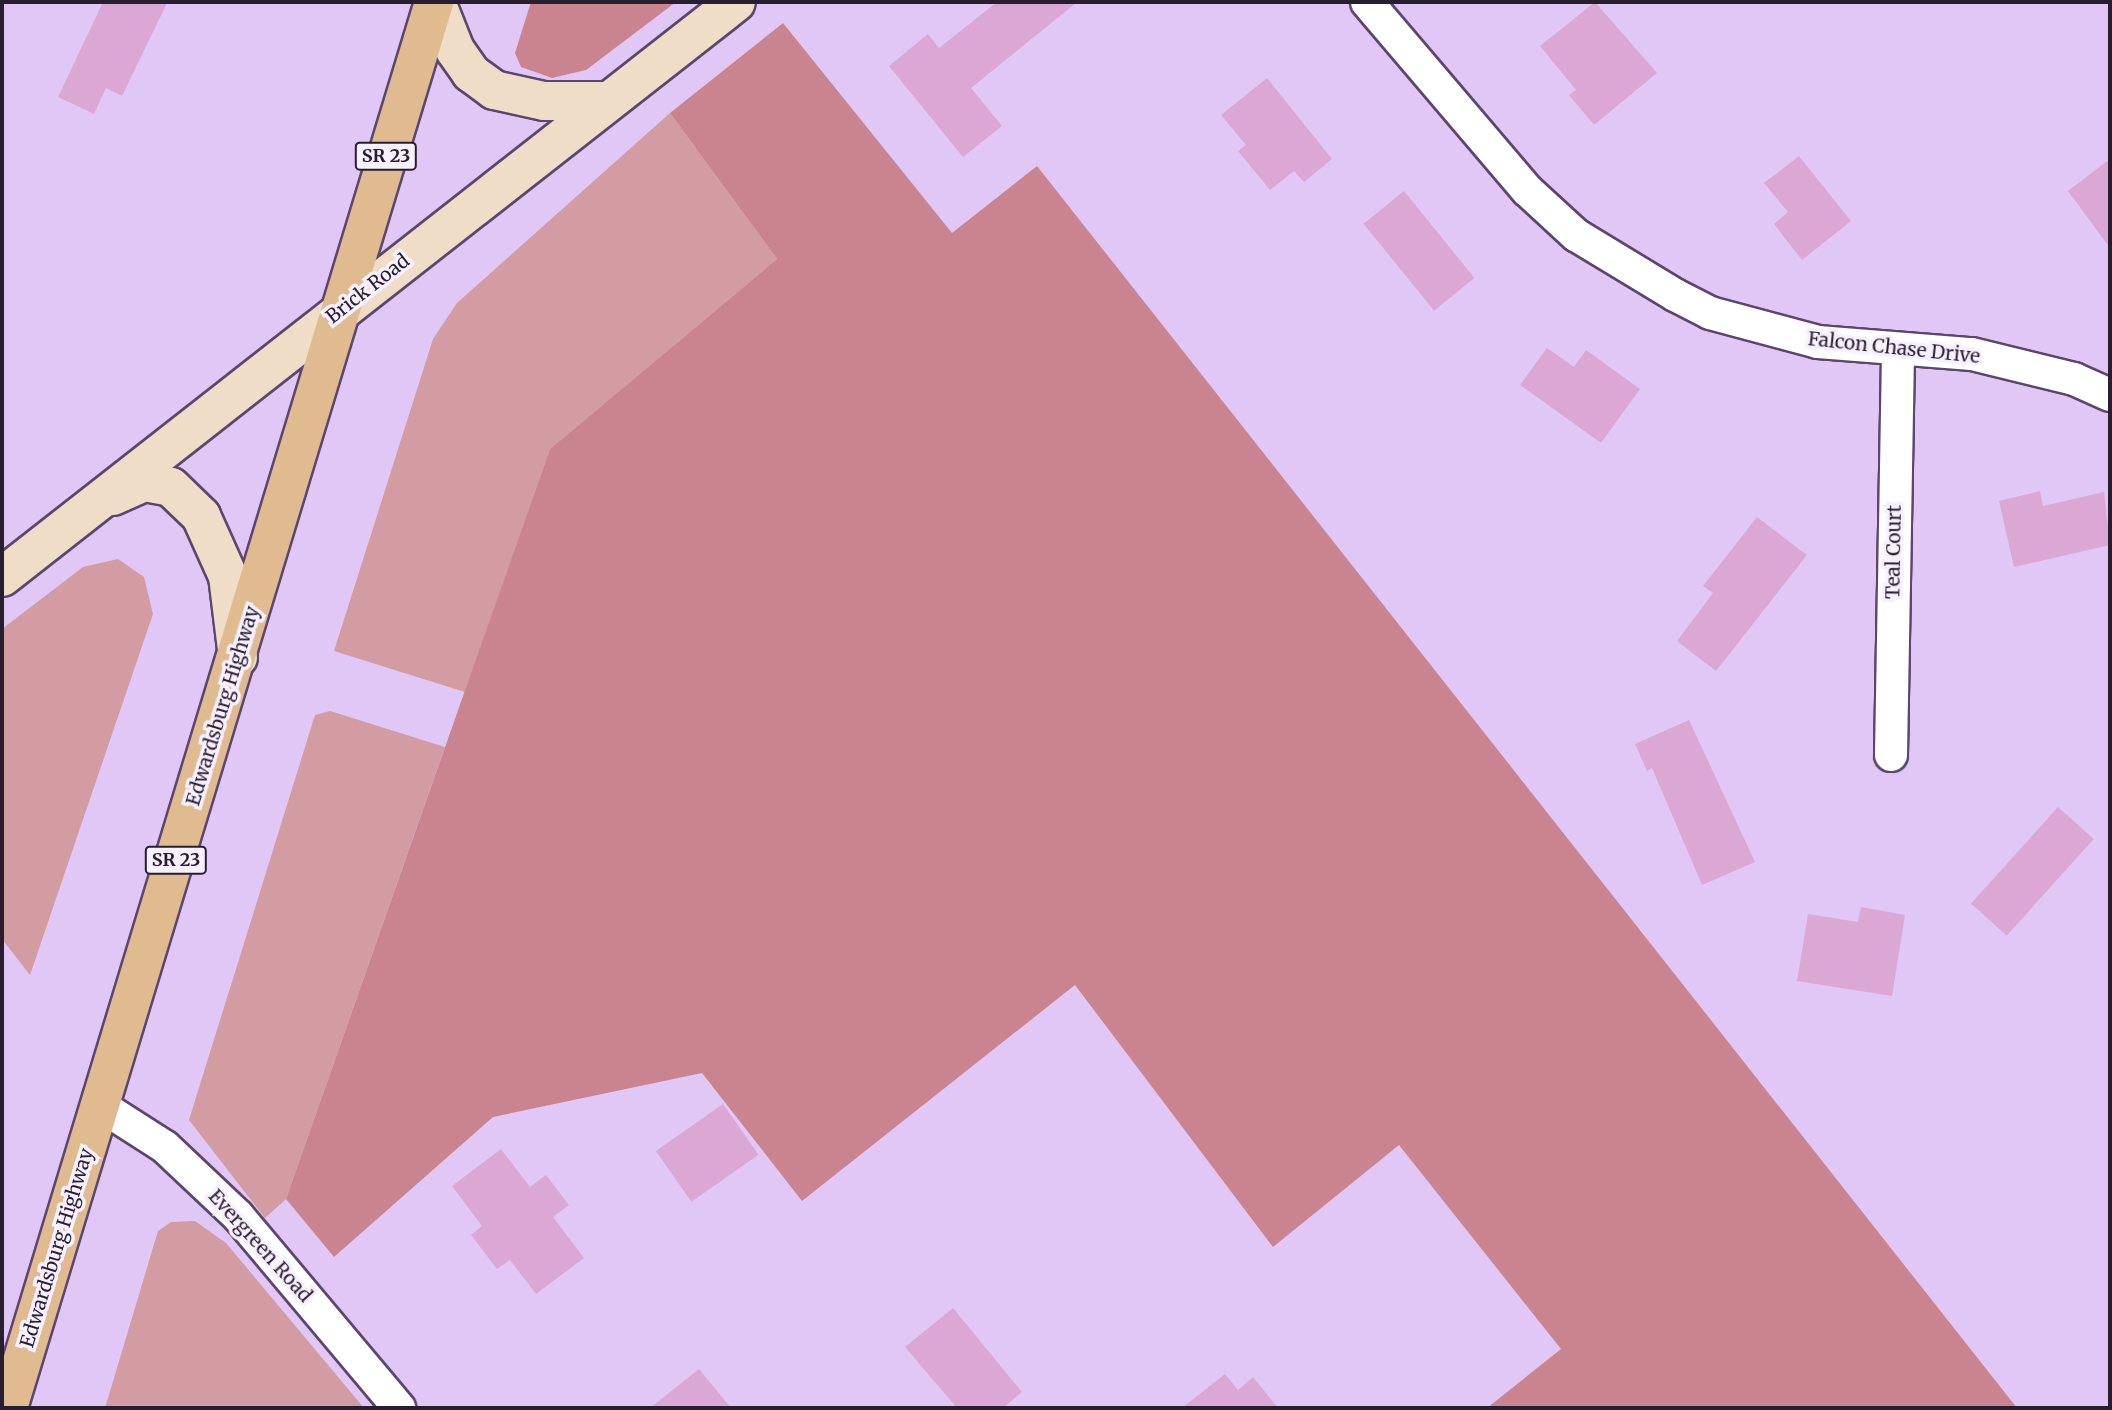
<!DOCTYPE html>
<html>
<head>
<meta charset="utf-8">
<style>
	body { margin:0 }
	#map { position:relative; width:2112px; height:1410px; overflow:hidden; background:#e0c7f5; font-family:Merriweather,serif }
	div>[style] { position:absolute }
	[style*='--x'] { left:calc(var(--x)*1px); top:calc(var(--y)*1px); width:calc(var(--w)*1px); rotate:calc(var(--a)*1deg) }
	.green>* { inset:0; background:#d39ba2 }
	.forest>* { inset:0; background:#ca848f }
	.building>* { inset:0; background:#dba8d6; transform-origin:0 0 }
	.roads { filter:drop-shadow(2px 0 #5c466d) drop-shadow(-2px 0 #5c466d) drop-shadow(0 2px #5c466d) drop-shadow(0 -2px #5c466d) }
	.street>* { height:32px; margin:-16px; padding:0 16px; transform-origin:16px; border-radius:16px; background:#fff }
	.secondary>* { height:38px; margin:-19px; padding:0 19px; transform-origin:19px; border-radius:19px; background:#efddc7 }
	.primary>* { height:38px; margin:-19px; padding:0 19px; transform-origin:19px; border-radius:19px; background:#dfbb8f }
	span { translate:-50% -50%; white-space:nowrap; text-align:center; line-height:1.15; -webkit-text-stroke:7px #f7f0fe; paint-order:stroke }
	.shield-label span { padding:2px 5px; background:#f7f0fe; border:2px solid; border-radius:5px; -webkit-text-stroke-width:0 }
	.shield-label { font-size:18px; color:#281e2f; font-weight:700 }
	.street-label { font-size:19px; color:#281e2f }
	.frame { position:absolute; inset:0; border:4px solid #281e2f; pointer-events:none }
</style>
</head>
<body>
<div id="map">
	<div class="green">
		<i style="clip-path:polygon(670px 113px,777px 259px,550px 449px,465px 692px,334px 651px,433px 339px,457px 303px)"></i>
		<i style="clip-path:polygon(118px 559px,144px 577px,153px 614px,30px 975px,2px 939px,2px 629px,83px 567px)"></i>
		<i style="clip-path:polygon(330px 711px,445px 747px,286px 1199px,265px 1218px,189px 1120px,315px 715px)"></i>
		<i style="clip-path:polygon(195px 1221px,226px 1243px,364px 1408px,105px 1408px,158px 1231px,171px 1222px)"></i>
	</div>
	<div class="forest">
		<i style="clip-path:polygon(531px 2px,676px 2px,586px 70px,552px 78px,521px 67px,515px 53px)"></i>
		<i style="clip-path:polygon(783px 23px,952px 233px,1037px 166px,2017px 1408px,1487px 1408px,1561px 1349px,1399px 1145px,1273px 1247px,1075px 985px,802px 1201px,702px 1073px,493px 1117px,334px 1257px,286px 1199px,550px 449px,777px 259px,670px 113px)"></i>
	</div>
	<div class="building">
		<i style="clip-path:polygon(103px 2px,167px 3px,122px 96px,106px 88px,94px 114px,58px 97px)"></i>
		<i style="clip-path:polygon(997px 2px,1076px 3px,971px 88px,1002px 126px,963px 157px,889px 66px,928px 34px,939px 48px)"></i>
		<i style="clip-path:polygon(1595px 2px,1657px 73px,1594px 125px,1569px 95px,1576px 90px,1540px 46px)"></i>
		<i style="clip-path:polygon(1267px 78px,1332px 159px,1304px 182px,1294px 171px,1270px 190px,1238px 151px,1246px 145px,1221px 115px)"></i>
		<i style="clip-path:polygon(1799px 156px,1851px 221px,1802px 260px,1774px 224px,1788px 212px,1764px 183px)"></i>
		<i style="clip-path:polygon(2107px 161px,2110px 165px,2110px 248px,2068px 191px)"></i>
		<i style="left:1404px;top:191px;width:112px;height:52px;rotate:51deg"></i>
		<i style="clip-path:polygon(1547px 348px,1574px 367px,1586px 350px,1640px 389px,1601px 443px,1520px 385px)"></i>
		<i style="clip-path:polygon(2040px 491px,2043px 506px,2104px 492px,2110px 545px,2014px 567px,1999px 501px)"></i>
		<i style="clip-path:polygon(1757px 517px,1807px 555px,1716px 671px,1677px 641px,1713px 593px,1703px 586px)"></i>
		<i style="clip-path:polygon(1689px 720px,1755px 862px,1702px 885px,1652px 768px,1647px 771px,1635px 744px)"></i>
		<i style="left:2058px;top:807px;width:48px;height:130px;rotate:42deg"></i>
		<i style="clip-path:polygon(1861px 907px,1905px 915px,1892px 996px,1797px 981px,1808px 914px,1858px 922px)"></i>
		<i style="left:723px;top:1104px;width:62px;height:82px;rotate:55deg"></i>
		<i style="clip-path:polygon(501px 1149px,530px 1187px,546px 1175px,569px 1205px,553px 1217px,584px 1258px,536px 1294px,510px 1260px,497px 1269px,471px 1235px,482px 1226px,452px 1186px)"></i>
		<i style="clip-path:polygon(953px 1308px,1022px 1392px,1003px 1408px,957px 1408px,905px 1347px)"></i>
		<i style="clip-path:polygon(699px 1369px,731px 1408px,650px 1408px)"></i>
		<i style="clip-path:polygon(1225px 1374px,1238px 1390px,1253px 1377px,1278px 1408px,1182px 1408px)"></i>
	</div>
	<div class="roads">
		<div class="street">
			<i style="--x:1367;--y:2;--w:247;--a:49.6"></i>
			<i style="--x:1527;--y:190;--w:67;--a:42.6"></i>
			<i style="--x:1576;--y:235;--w:116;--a:31.2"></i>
			<i style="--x:1675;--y:295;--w:39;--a:27"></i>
			<i style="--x:1710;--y:313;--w:112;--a:15"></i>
			<i style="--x:1818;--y:342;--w:154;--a:4.5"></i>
			<i style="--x:1972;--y:354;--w:105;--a:13.8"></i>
			<i style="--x:2074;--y:379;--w:39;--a:24"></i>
			<i style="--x:1891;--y:755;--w:406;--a:-89"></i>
			<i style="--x:101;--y:1106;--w:76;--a:32.6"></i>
			<i style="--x:165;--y:1147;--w:100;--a:43.4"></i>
			<i style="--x:238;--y:1216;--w:251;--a:50"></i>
		</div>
		<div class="secondary">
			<i style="--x:436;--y:2;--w:52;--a:68.4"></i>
			<i style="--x:455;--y:50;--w:28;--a:55"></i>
			<i style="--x:471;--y:73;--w:29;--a:36"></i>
			<i style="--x:494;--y:90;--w:51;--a:12.4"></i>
			<i style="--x:544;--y:101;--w:64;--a:0"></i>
			<i style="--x:113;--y:496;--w:35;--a:-24"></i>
			<i style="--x:145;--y:482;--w:26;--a:11"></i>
			<i style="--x:171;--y:487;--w:42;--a:44"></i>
			<i style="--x:201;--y:516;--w:66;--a:65.8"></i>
			<i style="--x:228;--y:576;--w:82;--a:83"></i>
			<i style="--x:2;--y:577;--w:932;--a:-38.07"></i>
		</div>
		<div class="primary">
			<i style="--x:8;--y:1408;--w:1469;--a:-73.14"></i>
		</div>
	</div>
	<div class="shield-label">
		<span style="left:386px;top:156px">SR 23</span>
		<span style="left:176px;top:860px">SR 23</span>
	</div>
	<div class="street-label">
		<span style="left:368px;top:289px;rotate:-38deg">Brick Road</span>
		<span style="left:1894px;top:348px;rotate:6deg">Falcon Chase Drive</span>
		<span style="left:1894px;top:552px;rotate:-89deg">Teal Court</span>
		<span style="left:223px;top:706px;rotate:-73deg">Edwardsburg Highway</span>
		<span style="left:260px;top:1246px;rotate:48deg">Evergreen Road</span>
		<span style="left:57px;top:1248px;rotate:-73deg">Edwardsburg Highway</span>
	</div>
	<div class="frame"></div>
</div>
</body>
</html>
